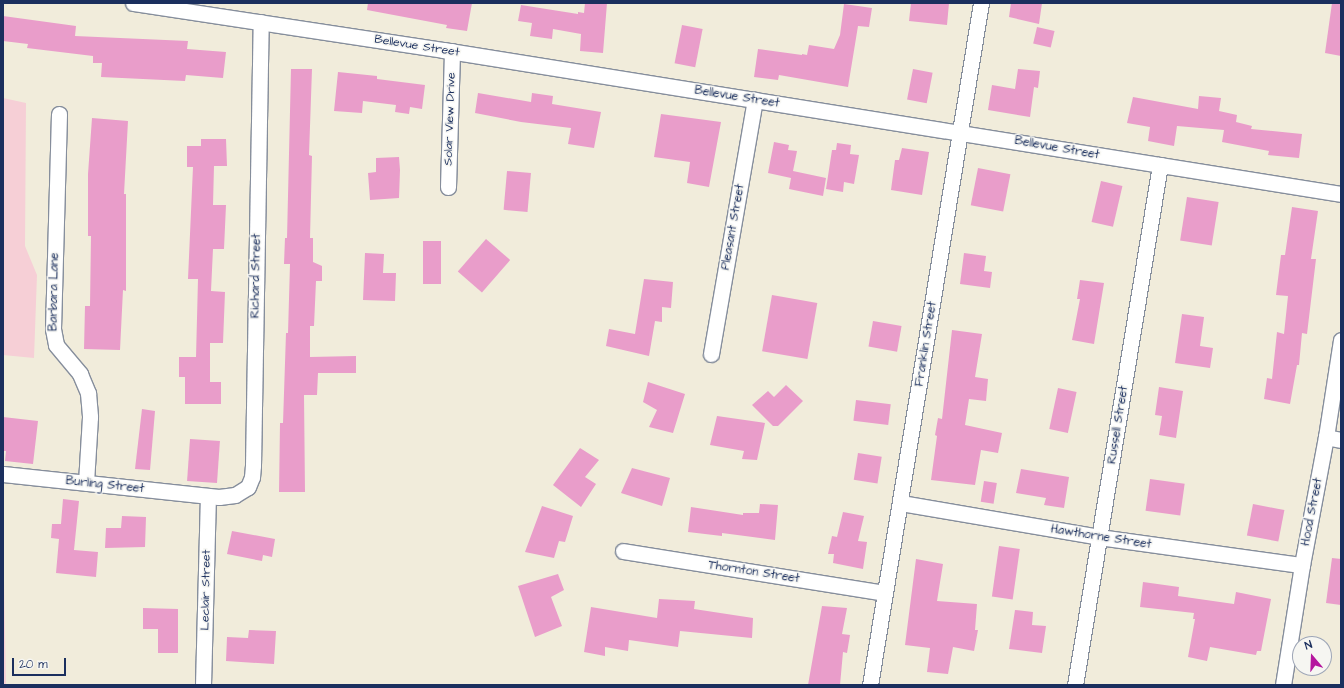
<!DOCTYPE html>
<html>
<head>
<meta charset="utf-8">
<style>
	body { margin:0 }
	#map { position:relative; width:1344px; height:688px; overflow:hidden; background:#f1ecdb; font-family:"Architects Daughter",sans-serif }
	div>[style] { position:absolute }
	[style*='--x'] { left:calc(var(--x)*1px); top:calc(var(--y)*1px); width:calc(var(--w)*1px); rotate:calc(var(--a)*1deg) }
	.built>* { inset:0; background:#f6cfd6 }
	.building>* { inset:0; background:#e99dca; transform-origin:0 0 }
	.roads { filter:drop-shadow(1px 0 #868e9c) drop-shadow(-1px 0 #868e9c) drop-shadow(0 1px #868e9c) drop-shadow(0 -1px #868e9c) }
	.minor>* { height:15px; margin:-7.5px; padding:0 7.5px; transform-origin:7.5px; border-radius:7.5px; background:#fff }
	span { translate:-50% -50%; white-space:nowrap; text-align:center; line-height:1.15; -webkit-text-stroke:3px #f6f6f2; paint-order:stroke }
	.street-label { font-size:12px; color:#1b2f5e }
	.frame { position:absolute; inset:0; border:4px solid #1b2f5e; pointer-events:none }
	.north { position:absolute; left:1292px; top:636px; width:40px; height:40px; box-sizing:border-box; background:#f6f6f2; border:1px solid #9ea6b7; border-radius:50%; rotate:341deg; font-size:11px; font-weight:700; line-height:16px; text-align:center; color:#1b2f5e }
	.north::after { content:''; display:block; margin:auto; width:14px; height:18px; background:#b5179e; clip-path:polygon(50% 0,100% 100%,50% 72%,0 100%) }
	.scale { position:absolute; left:12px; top:658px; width:54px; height:18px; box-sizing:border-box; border:2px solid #1b2f5e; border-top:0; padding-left:5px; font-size:12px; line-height:14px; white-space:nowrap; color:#1b2f5e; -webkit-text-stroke:3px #f6f6f2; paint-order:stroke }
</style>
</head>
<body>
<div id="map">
	<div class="built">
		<i style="clip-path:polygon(3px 98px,26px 103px,25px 246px,37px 275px,34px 358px,3px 355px)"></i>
		<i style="clip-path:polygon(3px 579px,4px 580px,6px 685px,3px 685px)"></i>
	</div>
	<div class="building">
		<i style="clip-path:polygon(368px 3px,472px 3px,467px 31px,446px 28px,447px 25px,367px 10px)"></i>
		<i style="clip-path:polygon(585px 3px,607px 3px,603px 53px,580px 51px,581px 34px,553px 29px,552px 39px,530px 36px,532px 23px,518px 21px,521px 5px,578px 14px,578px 12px,584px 13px)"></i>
		<i style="clip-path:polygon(911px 3px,949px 3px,947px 25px,909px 21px)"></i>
		<i style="clip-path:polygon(1011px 3px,1042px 3px,1039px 24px,1009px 17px)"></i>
		<i style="clip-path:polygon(1332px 3px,1341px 3px,1341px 56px,1325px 53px)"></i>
		<i style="clip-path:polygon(844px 4px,872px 8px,869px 27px,858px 26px,848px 87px,779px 75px,778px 80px,754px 77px,758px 49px,802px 55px,802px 54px,807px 55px,809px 45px,834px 49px,840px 35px)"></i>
		<i style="clip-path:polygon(3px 16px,76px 26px,75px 36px,188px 41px,187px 49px,226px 52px,223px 78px,186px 75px,185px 81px,101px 77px,102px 63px,93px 63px,93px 56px,27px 48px,28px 44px,3px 41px)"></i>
		<i style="left:682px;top:25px;width:21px;height:39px;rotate:11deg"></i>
		<i style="left:1037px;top:27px;width:18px;height:17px;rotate:13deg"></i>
		<i style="clip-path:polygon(291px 69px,312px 69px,309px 155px,312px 156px,310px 238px,313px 238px,313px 262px,322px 266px,322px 281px,316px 281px,314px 326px,310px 326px,310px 357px,356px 356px,356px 373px,318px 373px,317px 395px,304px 395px,305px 492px,279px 492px,280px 423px,283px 423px,286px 333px,288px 333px,290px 264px,284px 264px,285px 238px,287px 238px)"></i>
		<i style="left:913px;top:69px;width:20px;height:31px;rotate:11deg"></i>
		<i style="clip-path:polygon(1018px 69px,1040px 71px,1038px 88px,1034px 87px,1030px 117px,988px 110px,992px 85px,1015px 89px)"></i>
		<i style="clip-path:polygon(338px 72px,377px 76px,377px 79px,425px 85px,422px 109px,410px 107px,409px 114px,395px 112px,396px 105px,363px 101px,362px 113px,334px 111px)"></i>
		<i style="clip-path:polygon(478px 93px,531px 102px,532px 93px,553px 96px,552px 104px,601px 112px,594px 148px,568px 144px,571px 128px,521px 122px,475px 113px)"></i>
		<i style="clip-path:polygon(1199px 96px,1221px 98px,1219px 111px,1237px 115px,1236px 122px,1252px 126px,1251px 129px,1302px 134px,1299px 158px,1268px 155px,1269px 151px,1222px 142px,1224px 130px,1177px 126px,1174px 146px,1148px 141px,1150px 127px,1127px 123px,1133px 97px,1198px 109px)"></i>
		<i style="clip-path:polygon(661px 114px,721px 122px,709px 187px,687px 183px,690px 162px,654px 157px)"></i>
		<i style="clip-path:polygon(92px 118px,128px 121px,124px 194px,126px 194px,126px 291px,123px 290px,120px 350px,84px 349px,85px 306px,90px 306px,91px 236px,88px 236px,88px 174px)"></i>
		<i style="clip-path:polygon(201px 139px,226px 139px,227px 166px,214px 166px,213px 205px,226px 205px,224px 249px,213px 249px,211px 291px,225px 292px,223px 343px,210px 343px,210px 382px,221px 382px,221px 404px,185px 404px,185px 377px,179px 377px,179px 357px,196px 357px,198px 279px,188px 279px,193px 167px,187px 167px,187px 146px,201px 146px)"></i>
		<i style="clip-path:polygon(774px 142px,789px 145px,788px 150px,797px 151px,793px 171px,826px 178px,823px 196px,789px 189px,791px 178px,768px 173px)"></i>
		<i style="clip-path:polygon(837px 143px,851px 145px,850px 154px,859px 155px,854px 184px,844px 182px,843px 192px,826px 189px,832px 150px,836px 150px)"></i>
		<i style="clip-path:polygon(902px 148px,929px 152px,922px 195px,891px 190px,895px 160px,899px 160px)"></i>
		<i style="clip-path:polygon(399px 157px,400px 170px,399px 198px,370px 200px,368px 173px,376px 172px,376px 158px)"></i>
		<i style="left:978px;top:168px;width:33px;height:38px;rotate:11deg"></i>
		<i style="left:507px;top:171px;width:24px;height:39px;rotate:5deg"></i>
		<i style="left:1101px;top:181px;width:22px;height:42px;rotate:13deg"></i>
		<i style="left:1187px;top:197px;width:32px;height:44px;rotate:9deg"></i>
		<i style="clip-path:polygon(1292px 207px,1318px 211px,1311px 259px,1316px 259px,1307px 334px,1302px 333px,1299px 365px,1297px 365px,1290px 404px,1264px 399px,1267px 378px,1272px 379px,1277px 332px,1284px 334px,1288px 296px,1276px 295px,1281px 255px,1285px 255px)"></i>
		<i style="left:486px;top:239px;width:32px;height:43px;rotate:41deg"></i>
		<i style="left:423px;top:241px;width:18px;height:43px"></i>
		<i style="clip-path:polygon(365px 253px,384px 254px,383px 273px,396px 273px,395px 301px,363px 300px)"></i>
		<i style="clip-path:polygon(964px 253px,986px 256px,984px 271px,992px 272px,990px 288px,960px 284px)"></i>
		<i style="clip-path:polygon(644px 279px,673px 282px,671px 308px,662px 307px,662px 322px,655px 321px,649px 356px,606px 346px,609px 329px,635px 334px)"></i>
		<i style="clip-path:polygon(1080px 280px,1104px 283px,1094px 344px,1072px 340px,1080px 299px,1077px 299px)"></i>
		<i style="left:772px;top:295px;width:46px;height:57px;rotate:10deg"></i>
		<i style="clip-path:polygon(1182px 314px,1204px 317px,1200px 346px,1213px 348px,1210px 368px,1175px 363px)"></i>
		<i style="left:873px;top:321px;width:29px;height:26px;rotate:10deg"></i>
		<i style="clip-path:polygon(952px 330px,982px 334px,975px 377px,988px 379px,986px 401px,969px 399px,965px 425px,1002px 433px,998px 453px,981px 450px,975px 485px,931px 480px,937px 436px,935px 435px,938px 418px,942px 419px)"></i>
		<i style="clip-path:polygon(648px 382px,685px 394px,673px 433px,649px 427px,657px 410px,643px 402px)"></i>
		<i style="clip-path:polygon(786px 385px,803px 401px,778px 426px,773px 426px,752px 405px,768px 391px,774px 397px)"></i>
		<i style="clip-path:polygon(1159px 387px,1183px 391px,1176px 438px,1159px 435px,1162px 416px,1155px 415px)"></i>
		<i style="left:1058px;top:388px;width:19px;height:42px;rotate:12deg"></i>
		<i style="left:856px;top:400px;width:35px;height:21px;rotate:7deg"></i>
		<i style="clip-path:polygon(142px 409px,155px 411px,150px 470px,135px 469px)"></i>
		<i style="clip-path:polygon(717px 416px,765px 423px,757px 460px,742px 459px,744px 451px,710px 445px)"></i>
		<i style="clip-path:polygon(3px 417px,38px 421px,33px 464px,5px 461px,6px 451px,3px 451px)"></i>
		<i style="left:190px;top:439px;width:30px;height:42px;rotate:4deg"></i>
		<i style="clip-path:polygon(580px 448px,599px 460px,585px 477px,596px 484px,581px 507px,553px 485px)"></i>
		<i style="left:858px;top:453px;width:24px;height:27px;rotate:9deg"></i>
		<i style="clip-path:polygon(632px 468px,670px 478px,662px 506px,621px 493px)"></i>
		<i style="clip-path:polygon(1021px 469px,1069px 477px,1064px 508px,1044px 505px,1046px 498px,1016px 493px)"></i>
		<i style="left:1150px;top:479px;width:35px;height:32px;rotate:8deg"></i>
		<i style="left:984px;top:481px;width:13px;height:21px;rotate:9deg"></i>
		<i style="clip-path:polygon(63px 499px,79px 501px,74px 550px,98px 552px,96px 577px,56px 573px,59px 539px,51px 538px,52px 524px,61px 524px)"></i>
		<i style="clip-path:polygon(760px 504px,778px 505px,775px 540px,722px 533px,722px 536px,688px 532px,691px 507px,743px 515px,743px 513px,759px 513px)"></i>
		<i style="left:1253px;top:504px;width:32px;height:32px;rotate:11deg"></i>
		<i style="clip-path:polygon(542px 506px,573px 516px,565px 542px,559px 541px,554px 558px,525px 552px)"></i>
		<i style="clip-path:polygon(843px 512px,864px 516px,858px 541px,867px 542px,863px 569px,833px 563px,834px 554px,828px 554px,832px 536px,837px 537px)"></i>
		<i style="clip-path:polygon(122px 516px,146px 517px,145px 547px,105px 548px,106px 528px,121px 528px)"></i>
		<i style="clip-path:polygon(232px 531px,275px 539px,272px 557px,263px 555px,262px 561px,227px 554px)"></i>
		<i style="left:999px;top:546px;width:21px;height:51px;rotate:8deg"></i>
		<i style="clip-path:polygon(1332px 558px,1341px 559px,1341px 605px,1326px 603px)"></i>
		<i style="clip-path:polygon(916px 559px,943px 564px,937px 601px,977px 604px,975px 630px,978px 630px,974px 651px,953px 647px,948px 674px,927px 672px,930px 648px,905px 645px)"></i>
		<i style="clip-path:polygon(558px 574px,564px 590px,551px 597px,562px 626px,535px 637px,518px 586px)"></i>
		<i style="clip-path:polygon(1143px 582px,1179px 587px,1178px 596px,1234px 604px,1236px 592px,1271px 599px,1261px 651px,1257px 651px,1256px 655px,1210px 647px,1207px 661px,1188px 657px,1195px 619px,1193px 619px,1194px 613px,1140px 607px)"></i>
		<i style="clip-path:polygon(659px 599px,695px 601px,694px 609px,753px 618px,752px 638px,680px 631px,678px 647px,629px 640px,628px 651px,605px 647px,605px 656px,584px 652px,591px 607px,657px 618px)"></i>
		<i style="clip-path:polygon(822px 606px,847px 608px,842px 634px,850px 635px,847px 653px,843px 652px,840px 685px,808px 685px)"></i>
		<i style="clip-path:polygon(143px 608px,178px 609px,178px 653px,158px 653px,158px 629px,143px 629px)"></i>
		<i style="clip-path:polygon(1015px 610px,1033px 612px,1032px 625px,1046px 626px,1042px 653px,1009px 649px)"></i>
		<i style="clip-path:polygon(249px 630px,276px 631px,274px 664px,226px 661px,227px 637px,248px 638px)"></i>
	</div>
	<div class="roads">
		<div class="minor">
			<i style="--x:133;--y:3;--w:314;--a:8.6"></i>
			<i style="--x:443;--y:50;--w:909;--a:9.11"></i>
			<i style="--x:59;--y:114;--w:215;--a:91.6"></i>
			<i style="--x:53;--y:329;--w:16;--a:79"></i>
			<i style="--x:56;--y:345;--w:38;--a:50"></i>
			<i style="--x:80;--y:374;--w:21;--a:67"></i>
			<i style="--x:88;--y:393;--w:24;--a:85"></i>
			<i style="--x:90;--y:417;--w:66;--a:93.5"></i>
			<i style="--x:448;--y:187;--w:136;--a:-88.3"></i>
			<i style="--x:711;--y:354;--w:258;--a:-80.2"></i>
			<i style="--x:1326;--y:437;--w:15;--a:11"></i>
			<i style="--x:3;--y:474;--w:217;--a:6.1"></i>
			<i style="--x:219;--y:497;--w:16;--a:-7"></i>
			<i style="--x:235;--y:495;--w:15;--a:-32"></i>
			<i style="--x:248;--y:487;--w:11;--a:-68"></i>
			<i style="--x:252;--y:477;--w:12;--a:-85"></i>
			<i style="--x:253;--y:465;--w:443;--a:-89"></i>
			<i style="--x:901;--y:503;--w:201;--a:9.7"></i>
			<i style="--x:1099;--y:537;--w:205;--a:7.9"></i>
			<i style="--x:623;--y:551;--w:265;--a:9.1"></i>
			<i style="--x:203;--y:685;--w:189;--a:-88.5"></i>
			<i style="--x:870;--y:685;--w:691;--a:-80.76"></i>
			<i style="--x:1075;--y:685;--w:527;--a:-80.72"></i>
			<i style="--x:1283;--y:685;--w:121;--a:-81"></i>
			<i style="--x:1302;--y:565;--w:130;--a:-79.4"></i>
			<i style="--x:1326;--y:437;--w:98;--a:-81.2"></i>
		</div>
	</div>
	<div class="street-label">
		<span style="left:417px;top:46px;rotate:9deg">Bellevue Street</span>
		<span style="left:737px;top:97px;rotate:9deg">Bellevue Street</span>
		<span style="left:450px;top:119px;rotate:-88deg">Solar View Drive</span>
		<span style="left:1057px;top:148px;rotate:10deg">Bellevue Street</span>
		<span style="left:733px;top:227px;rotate:-80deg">Pleasant Street</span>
		<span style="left:256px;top:276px;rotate:-89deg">Richard Street</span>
		<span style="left:54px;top:292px;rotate:-89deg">Barbara Lane</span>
		<span style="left:926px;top:344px;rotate:-81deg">Franklin Street</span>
		<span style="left:1118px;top:425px;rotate:-81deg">Russell Street</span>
		<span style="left:105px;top:485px;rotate:6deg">Burling Street</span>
		<span style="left:1312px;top:512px;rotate:-79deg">Hood Street</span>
		<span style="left:1101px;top:537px;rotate:9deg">Hawthorne Street</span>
		<span style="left:754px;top:572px;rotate:9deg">Thornton Street</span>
		<span style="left:206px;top:590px;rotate:-89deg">Leclair Street</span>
	</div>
	<div class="frame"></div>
	<div class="north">N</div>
	<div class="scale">20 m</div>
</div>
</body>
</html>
